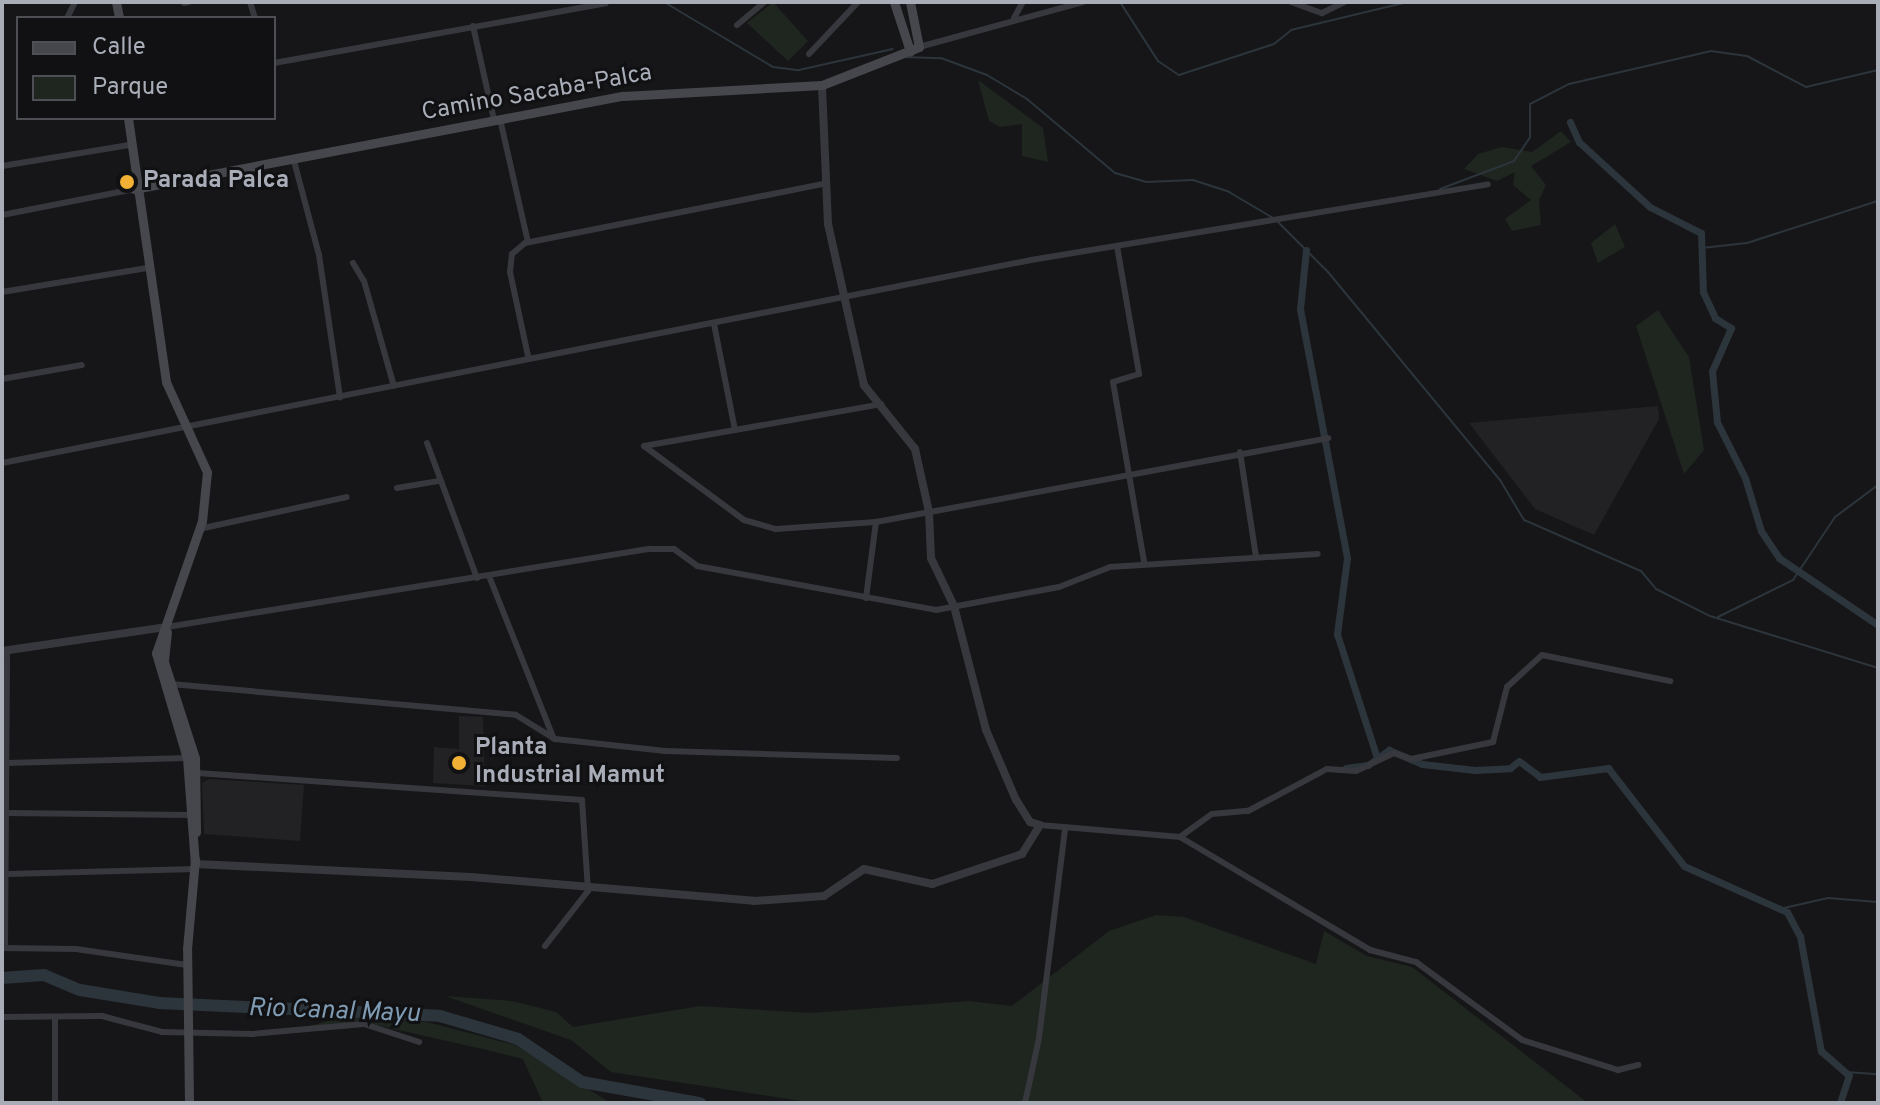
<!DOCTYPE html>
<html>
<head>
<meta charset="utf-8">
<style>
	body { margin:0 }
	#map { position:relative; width:1880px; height:1105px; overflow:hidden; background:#161618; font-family:Overpass,sans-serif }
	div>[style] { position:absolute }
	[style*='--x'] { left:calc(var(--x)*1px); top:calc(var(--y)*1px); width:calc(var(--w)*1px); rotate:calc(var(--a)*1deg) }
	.built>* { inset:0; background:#222225 }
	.green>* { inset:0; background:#1e261f }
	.stream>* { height:2px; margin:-1px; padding:0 1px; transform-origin:1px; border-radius:1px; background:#2c353c }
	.canal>* { height:7px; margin:-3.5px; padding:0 3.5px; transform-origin:3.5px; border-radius:3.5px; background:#2c353c }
	.river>* { height:12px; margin:-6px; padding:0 6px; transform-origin:6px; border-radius:6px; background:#2c353c }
	.minor>* { height:6px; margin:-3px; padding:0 3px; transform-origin:3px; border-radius:3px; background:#37383d }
	.tertiary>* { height:8px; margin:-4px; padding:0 4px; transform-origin:4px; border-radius:4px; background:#37383d }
	.secondary>* { height:9px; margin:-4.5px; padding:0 4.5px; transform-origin:4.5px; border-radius:4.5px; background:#45474d }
	.dots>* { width:22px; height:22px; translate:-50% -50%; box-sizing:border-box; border:4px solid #111113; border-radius:50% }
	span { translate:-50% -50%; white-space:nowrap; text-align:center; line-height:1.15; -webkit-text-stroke:6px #111113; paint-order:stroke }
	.street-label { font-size:24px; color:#a8adb8 }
	.poi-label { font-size:24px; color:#a8adb8; font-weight:700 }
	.left { translate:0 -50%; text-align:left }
	.water-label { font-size:26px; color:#7f9bb3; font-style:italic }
	.frame { position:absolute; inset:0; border:4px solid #a8adb8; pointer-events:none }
	.legend { position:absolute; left:16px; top:16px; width:260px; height:104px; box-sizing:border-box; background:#111113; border:2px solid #4d4f55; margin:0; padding:10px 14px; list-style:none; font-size:24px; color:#a8adb8 }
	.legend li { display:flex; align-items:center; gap:16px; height:40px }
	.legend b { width:40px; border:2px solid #4d4f55 }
</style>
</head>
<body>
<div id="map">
	<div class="built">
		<i style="clip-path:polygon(1658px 406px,1659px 419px,1594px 535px,1535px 509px,1469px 423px)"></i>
		<i style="clip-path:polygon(459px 716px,483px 717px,485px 786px,433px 783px,434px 747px,459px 749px)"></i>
		<i style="clip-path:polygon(209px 779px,304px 785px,300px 841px,204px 834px,202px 783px)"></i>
	</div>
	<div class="green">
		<i style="clip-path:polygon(773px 2px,808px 41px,788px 61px,747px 23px)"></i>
		<i style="clip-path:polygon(978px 80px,1043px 128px,1048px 162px,1022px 156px,1022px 124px,1000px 127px,989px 121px)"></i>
		<i style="clip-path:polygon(1561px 131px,1571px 142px,1531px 166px,1546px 185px,1539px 200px,1541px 225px,1512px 231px,1505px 219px,1531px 200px,1513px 185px,1515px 172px,1497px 181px,1464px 169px,1478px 154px,1502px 147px,1532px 152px)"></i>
		<i style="clip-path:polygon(1615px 224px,1625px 247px,1598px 263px,1591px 243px)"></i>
		<i style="clip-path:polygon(1658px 310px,1689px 357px,1704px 450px,1684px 474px,1636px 326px)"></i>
		<i style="clip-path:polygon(1156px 915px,1184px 917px,1316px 964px,1324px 931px,1367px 956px,1412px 967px,1588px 1103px,814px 1103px,611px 1072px,571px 1040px,445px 996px,512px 1001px,556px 1012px,573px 1027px,700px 1006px,810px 1013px,969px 1001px,1012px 1006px,1109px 931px)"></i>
		<i style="clip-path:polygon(343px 1017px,427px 1022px,515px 1045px,611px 1103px,543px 1103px,523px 1059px,487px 1050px,372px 1024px,306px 1027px)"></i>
	</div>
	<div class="stream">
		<i style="--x:664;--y:2;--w:127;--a:30.8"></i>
		<i style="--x:773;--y:67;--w:26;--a:7"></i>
		<i style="--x:799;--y:70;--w:96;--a:-12.6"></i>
		<i style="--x:1120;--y:2;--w:70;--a:57.2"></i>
		<i style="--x:1158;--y:61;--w:25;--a:34"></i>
		<i style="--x:1179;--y:75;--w:100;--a:-18.1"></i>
		<i style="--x:1274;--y:44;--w:22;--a:-39"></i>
		<i style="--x:1291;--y:30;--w:120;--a:-13.5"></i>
		<i style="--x:903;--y:57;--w:38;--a:2"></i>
		<i style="--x:941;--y:58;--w:49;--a:20.3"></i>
		<i style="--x:987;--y:75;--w:47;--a:31"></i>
		<i style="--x:1027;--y:99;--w:115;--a:40.1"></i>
		<i style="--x:1115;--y:173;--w:32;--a:16"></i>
		<i style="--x:1146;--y:182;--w:47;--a:-2.4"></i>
		<i style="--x:1193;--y:180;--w:38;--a:18"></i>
		<i style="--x:1229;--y:192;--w:51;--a:30.6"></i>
		<i style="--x:1440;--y:189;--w:79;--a:-20.7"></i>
		<i style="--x:1514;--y:161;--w:29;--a:-56"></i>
		<i style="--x:1530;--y:137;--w:33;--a:-90"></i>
		<i style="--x:1530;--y:104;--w:44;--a:-27.1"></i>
		<i style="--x:1569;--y:84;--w:146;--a:-13.1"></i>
		<i style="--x:1711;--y:51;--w:36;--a:8"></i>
		<i style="--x:1747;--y:56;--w:67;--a:27.7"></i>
		<i style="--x:1806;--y:87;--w:74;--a:-13.3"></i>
		<i style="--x:1278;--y:222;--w:71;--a:45"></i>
		<i style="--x:1328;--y:272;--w:270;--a:50.4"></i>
		<i style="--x:1500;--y:480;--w:47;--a:59"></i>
		<i style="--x:1524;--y:520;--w:128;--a:23.6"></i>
		<i style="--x:1641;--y:571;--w:23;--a:50"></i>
		<i style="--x:1656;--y:589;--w:60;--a:26.6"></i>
		<i style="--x:1710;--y:616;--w:176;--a:17.2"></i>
		<i style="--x:1702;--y:248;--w:45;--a:-6.3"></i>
		<i style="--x:1747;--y:243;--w:138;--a:-17.8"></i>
		<i style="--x:1718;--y:617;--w:84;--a:-26.3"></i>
		<i style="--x:1793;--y:580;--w:76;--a:-56.3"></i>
		<i style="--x:1835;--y:517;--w:54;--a:-36.7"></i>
		<i style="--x:1784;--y:908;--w:45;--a:-12.8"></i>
		<i style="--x:1828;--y:898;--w:50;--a:4.6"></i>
		<i style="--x:1846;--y:1072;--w:32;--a:4"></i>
	</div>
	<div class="canal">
		<i style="--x:1570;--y:122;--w:22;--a:66"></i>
		<i style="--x:1579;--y:142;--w:96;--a:42.5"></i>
		<i style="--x:1650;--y:207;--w:57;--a:27"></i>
		<i style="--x:1701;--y:233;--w:59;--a:88.1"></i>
		<i style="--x:1703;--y:292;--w:29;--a:65"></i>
		<i style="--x:1715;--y:318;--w:19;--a:32"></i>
		<i style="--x:1731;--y:328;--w:47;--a:113.8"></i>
		<i style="--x:1712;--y:371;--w:51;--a:84.4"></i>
		<i style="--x:1717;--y:422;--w:63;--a:63.4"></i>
		<i style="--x:1745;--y:478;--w:55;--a:73.2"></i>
		<i style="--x:1761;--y:531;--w:32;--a:56"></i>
		<i style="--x:1779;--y:558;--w:120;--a:34.1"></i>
		<i style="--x:1306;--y:250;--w:59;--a:95.8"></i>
		<i style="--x:1300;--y:309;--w:253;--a:79.3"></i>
		<i style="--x:1347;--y:558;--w:77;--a:97.5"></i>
		<i style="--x:1337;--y:634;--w:130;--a:72.1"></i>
		<i style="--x:1346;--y:768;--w:22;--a:-8"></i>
		<i style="--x:1368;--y:765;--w:26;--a:-36"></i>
		<i style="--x:1389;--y:750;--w:36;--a:23"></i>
		<i style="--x:1422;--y:764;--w:53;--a:6.5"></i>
		<i style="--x:1475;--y:770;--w:35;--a:-3"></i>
		<i style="--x:1510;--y:768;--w:11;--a:-38"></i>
		<i style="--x:1519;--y:761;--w:26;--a:37"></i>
		<i style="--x:1540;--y:777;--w:69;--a:-7.5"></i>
		<i style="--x:1608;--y:768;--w:124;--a:52.2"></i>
		<i style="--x:1684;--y:866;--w:113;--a:24.1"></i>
		<i style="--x:1787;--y:912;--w:27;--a:62"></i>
		<i style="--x:1800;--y:936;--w:117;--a:79.7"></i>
		<i style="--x:1821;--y:1051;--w:37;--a:41"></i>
		<i style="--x:1849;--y:1075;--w:29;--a:108"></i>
	</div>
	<div class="river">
		<i style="--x:2;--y:978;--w:42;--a:-4.1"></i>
		<i style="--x:44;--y:975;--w:39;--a:23"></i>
		<i style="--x:80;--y:990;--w:80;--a:9.3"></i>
		<i style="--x:159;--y:1003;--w:281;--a:2.6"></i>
		<i style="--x:440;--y:1016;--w:81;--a:16.4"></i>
		<i style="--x:518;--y:1039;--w:77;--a:33.9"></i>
		<i style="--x:582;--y:1082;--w:120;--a:10.1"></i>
	</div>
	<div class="minor">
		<i style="--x:250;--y:2;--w:17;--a:73"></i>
		<i style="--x:1291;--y:2;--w:33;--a:20"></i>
		<i style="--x:1322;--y:13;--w:25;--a:-26"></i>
		<i style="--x:184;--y:3;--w:5;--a:-11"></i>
		<i style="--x:67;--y:18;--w:18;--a:-63"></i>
		<i style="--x:1014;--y:18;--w:18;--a:-61"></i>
		<i style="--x:737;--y:25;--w:35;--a:-40"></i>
		<i style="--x:473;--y:26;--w:96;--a:77.4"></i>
		<i style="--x:919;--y:47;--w:170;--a:-15.3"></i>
		<i style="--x:809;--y:54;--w:71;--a:-46.7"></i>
		<i style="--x:274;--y:63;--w:337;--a:-10.2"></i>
		<i style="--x:500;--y:119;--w:126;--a:77.2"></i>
		<i style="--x:294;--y:161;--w:97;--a:75.1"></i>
		<i style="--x:319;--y:255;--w:144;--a:81.6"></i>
		<i style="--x:2;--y:166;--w:129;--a:-9.4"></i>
		<i style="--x:2;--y:215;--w:135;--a:-11.1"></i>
		<i style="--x:1117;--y:246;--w:130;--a:80.2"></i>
		<i style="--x:1139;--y:374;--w:27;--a:163"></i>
		<i style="--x:1113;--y:382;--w:183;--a:80.2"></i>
		<i style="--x:353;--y:263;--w:21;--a:59"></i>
		<i style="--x:364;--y:281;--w:109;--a:74.1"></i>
		<i style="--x:2;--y:292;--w:147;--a:-9.4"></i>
		<i style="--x:714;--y:324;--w:108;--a:78.8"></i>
		<i style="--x:528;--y:356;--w:86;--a:-102.1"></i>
		<i style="--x:510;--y:272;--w:18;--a:-84"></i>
		<i style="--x:512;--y:254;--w:17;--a:-40"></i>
		<i style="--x:525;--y:243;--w:308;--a:-11.2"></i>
		<i style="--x:2;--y:379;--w:81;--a:-9.9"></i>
		<i style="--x:427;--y:443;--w:144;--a:69.7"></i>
		<i style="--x:644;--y:446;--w:124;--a:36.5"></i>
		<i style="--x:744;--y:520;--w:33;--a:16"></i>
		<i style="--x:776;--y:529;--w:100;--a:-4"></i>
		<i style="--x:876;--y:522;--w:460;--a:-10.5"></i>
		<i style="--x:644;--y:446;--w:241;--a:-10"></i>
		<i style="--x:1240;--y:452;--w:106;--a:81.3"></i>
		<i style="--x:2;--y:463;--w:1049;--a:-11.16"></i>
		<i style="--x:1031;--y:260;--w:463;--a:-9.4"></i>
		<i style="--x:397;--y:488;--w:43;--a:-9.5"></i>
		<i style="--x:199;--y:529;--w:151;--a:-12.2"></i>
		<i style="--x:489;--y:576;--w:175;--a:68.3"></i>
		<i style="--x:866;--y:598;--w:77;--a:-82.5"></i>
		<i style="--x:167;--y:627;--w:489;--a:-9.2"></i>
		<i style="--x:650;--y:549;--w:24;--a:0"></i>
		<i style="--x:674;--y:549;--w:29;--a:36"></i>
		<i style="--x:697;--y:566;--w:243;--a:10.4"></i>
		<i style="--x:936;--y:610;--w:125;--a:-10.6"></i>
		<i style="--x:1059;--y:587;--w:55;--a:-21.4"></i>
		<i style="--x:1110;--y:567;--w:208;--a:-3.6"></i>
		<i style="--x:171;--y:684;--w:346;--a:5.1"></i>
		<i style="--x:516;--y:715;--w:46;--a:31.6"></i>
		<i style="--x:555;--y:739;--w:111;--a:6.2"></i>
		<i style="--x:665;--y:751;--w:232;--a:1.7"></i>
		<i style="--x:7;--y:763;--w:180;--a:-1.6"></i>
		<i style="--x:197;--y:773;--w:386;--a:4"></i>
		<i style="--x:582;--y:800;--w:91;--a:86.2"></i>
		<i style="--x:588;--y:891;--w:70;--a:128"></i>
		<i style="--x:5;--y:813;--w:185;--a:0.6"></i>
		<i style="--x:1040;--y:825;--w:141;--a:4.9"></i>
		<i style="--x:1180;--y:837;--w:39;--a:-36"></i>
		<i style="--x:1212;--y:814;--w:36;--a:-5"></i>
		<i style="--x:1248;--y:811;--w:89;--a:-28"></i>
		<i style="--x:1327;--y:769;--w:29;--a:4"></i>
		<i style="--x:1356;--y:771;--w:42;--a:-25.3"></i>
		<i style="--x:1394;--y:753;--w:18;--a:19"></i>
		<i style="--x:1411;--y:759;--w:84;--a:-11.7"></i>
		<i style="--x:1493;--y:742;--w:57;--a:-75.7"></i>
		<i style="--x:1507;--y:687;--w:47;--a:-42.4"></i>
		<i style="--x:1542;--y:655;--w:131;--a:11.5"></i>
		<i style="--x:1180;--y:837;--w:221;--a:30.7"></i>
		<i style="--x:1370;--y:950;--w:48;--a:14.6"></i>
		<i style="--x:1416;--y:962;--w:132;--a:36.3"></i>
		<i style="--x:1522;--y:1040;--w:101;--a:17.4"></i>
		<i style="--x:1618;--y:1070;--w:21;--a:-14"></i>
		<i style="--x:8;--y:874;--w:187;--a:-1.5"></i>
		<i style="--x:5;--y:947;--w:297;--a:-89.6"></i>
		<i style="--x:2;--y:948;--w:74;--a:0.8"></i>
		<i style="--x:76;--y:949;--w:112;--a:8.2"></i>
		<i style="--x:2;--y:1017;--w:100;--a:-0.6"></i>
		<i style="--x:102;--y:1016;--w:62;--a:14.9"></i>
		<i style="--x:162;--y:1032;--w:90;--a:1.3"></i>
		<i style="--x:252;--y:1034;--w:112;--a:-5.1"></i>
		<i style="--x:364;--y:1024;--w:58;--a:18.1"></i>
		<i style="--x:55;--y:1103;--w:85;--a:-90"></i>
		<i style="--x:1025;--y:1103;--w:66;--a:-77.8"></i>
		<i style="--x:1039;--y:1038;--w:211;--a:-82.9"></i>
	</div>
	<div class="tertiary">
		<i style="--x:2;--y:651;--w:167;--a:-8.3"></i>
		<i style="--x:195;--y:864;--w:276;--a:2.7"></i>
		<i style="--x:471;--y:877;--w:284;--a:4.8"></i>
		<i style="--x:754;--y:901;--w:70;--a:-4.1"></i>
		<i style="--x:824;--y:896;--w:48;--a:-34"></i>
		<i style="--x:864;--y:869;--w:70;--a:12.4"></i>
		<i style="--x:932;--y:884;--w:95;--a:-18.4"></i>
		<i style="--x:1022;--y:854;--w:34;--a:-58"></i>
		<i style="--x:1040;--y:825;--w:10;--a:-163"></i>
		<i style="--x:1030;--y:822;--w:26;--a:-122"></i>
		<i style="--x:1016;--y:800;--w:76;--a:-113.2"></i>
		<i style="--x:986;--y:730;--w:128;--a:-104.5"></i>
		<i style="--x:954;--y:606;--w:53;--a:-115.6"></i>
		<i style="--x:931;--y:558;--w:46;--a:-92.5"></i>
		<i style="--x:929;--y:512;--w:65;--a:-102.5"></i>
		<i style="--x:915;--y:449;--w:82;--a:-128.6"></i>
		<i style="--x:864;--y:385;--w:165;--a:-102.6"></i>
		<i style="--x:828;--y:224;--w:139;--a:-92.5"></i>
	</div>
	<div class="secondary">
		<i style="--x:116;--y:2;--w:16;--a:79"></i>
		<i style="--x:894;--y:2;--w:52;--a:71.9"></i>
		<i style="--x:128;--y:118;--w:267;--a:81.8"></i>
		<i style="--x:166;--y:382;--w:99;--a:65.5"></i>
		<i style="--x:207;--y:472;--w:49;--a:95.8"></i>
		<i style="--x:202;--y:521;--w:140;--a:109.2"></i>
		<i style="--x:156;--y:653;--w:109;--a:73.6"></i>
		<i style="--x:187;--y:758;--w:106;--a:85.7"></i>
		<i style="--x:134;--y:189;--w:498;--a:-10.8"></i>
		<i style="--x:623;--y:96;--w:199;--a:-3.2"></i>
		<i style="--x:822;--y:85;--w:104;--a:-21.4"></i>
		<i style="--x:919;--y:47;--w:46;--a:-101.3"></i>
		<i style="--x:167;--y:632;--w:30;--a:96"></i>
		<i style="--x:164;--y:662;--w:101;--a:72.1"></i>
		<i style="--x:195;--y:758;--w:74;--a:89.2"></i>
		<i style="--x:189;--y:1103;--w:154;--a:-90.7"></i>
		<i style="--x:187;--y:949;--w:90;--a:-84.9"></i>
	</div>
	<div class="dots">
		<i style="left:127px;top:182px;background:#f2b134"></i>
		<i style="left:459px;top:763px;background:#f2b134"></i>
	</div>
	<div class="street-label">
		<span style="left:537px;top:94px;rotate:-10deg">Camino Sacaba-Palca</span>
	</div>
	<div class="poi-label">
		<span class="left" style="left:143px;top:182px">Parada Palca</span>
		<span class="left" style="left:475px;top:763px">Planta<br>Industrial Mamut</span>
	</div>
	<div class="water-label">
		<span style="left:334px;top:1012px;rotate:2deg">Rio Canal Mayu</span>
	</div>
	<div class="frame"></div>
	<ul class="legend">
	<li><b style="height:10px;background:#45474d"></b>Calle</li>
	<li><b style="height:22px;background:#1e261f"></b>Parque</li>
	</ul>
</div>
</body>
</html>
